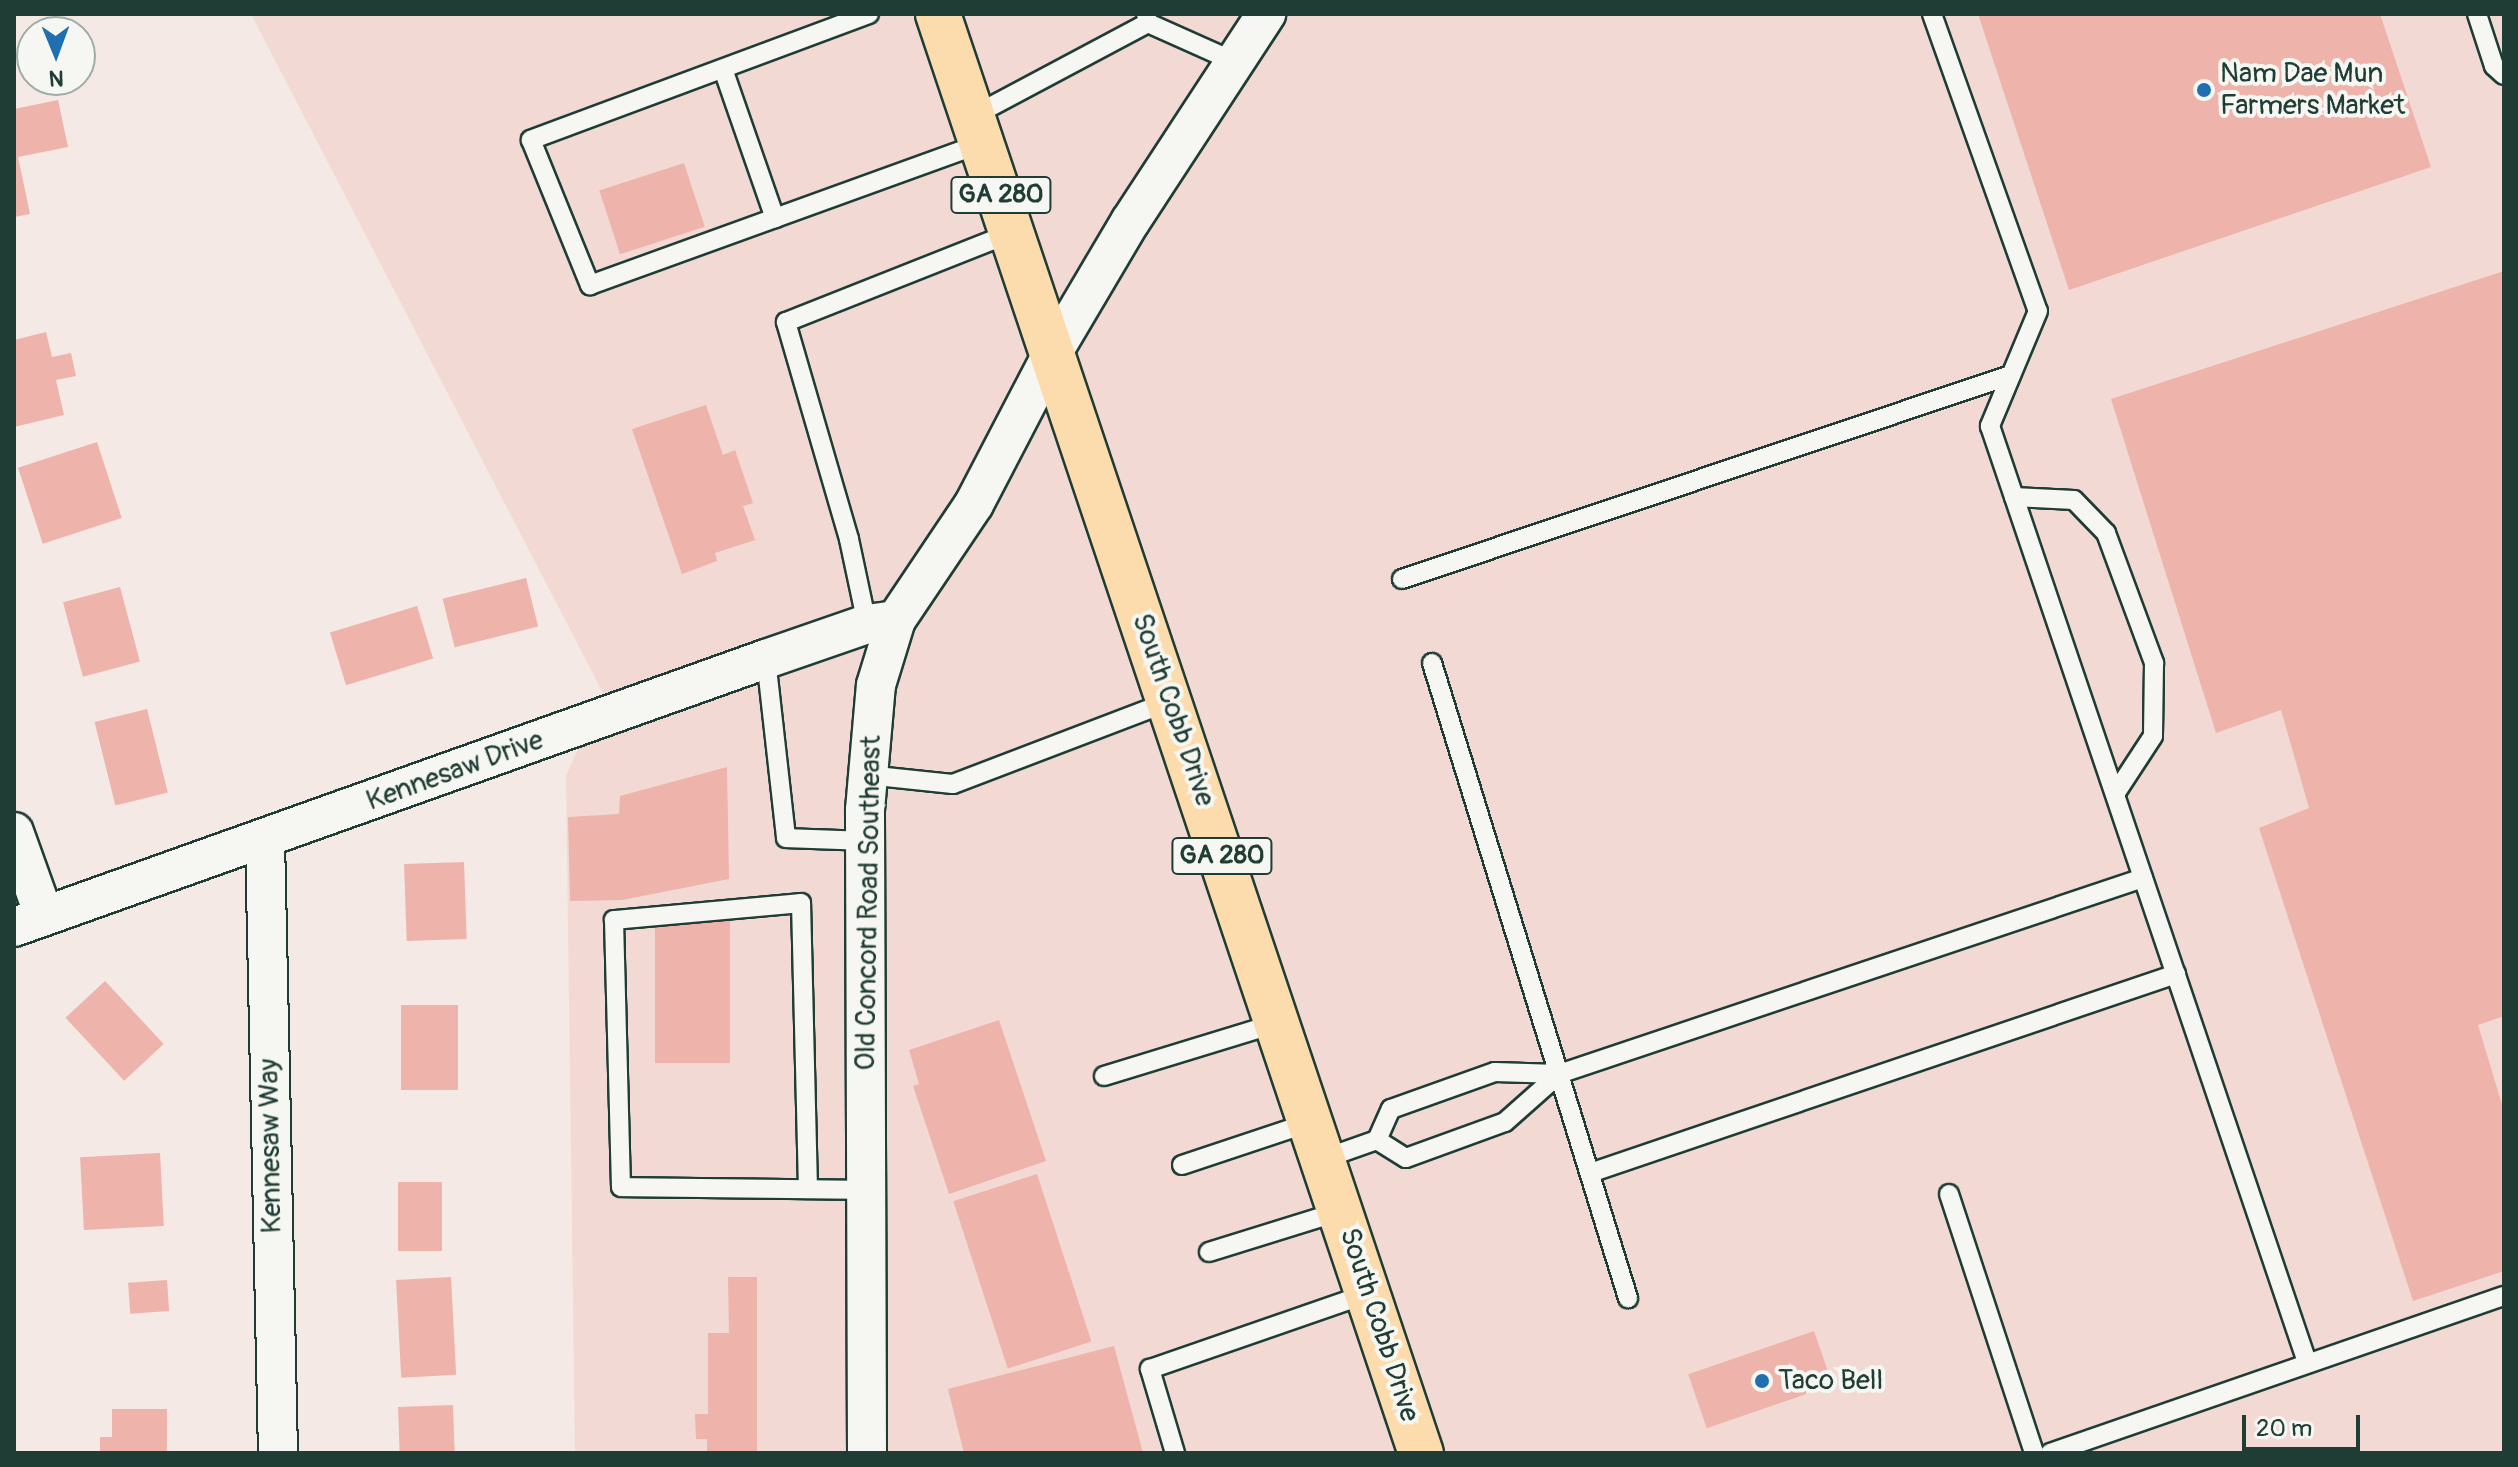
<!DOCTYPE html>
<html>
<head>
<meta charset="utf-8">
<style>
	body { margin:0 }
	#map { position:relative; width:2518px; height:1467px; overflow:hidden; background:#f4e9e4; font-family:Pangolin,sans-serif }
	div>[style] { position:absolute }
	[style*='--x'] { left:calc(var(--x)*1px); top:calc(var(--y)*1px); width:calc(var(--w)*1px); rotate:calc(var(--a)*1deg) }
	.built>* { inset:0; background:#f2d9d3 }
	.building>* { inset:0; background:#eeb3ab; transform-origin:0 0 }
	.roads { filter:drop-shadow(2px 0 #1f3d34) drop-shadow(-2px 0 #1f3d34) drop-shadow(0 2px #1f3d34) drop-shadow(0 -2px #1f3d34) }
	.service>* { height:18px; margin:-9px; padding:0 9px; transform-origin:9px; border-radius:9px; background:#f6f6f2 }
	.minor>* { height:38px; margin:-19px; padding:0 19px; transform-origin:19px; border-radius:19px; background:#f6f6f2 }
	.primary>* { height:44px; margin:-22px; padding:0 22px; transform-origin:22px; border-radius:22px; background:#fcdcac }
	.dots>* { width:22px; height:22px; translate:-50% -50%; box-sizing:border-box; border:4px solid #f6f6f2; border-radius:50% }
	span { translate:-50% -50%; white-space:nowrap; text-align:center; line-height:1.15; -webkit-text-stroke:8px #f6f6f2; paint-order:stroke }
	.shield-label span { padding:2px 6px; background:#f6f6f2; border:2px solid; border-radius:6px; -webkit-text-stroke-width:0 }
	.shield-label { font-size:26px; color:#1f3d34; font-weight:700 }
	.poi-label { font-size:28px; color:#1f3d34 }
	.left { translate:0 -50%; text-align:left }
	.street-label { font-size:28px; color:#1f3d34 }
	.frame { position:absolute; inset:0; border:16px solid #1f3d34; pointer-events:none }
	.north { position:absolute; left:16px; top:16px; width:80px; height:80px; box-sizing:border-box; background:#f6f6f2; border:2px solid #a0aca6; border-radius:50%; rotate:179deg; font-size:22px; font-weight:700; line-height:32px; text-align:center; color:#1f3d34 }
	.north::after { content:''; display:block; margin:auto; width:28px; height:36px; background:#1f6fb2; clip-path:polygon(50% 0,100% 100%,50% 72%,0 100%) }
	.scale { position:absolute; left:2242px; top:1415px; width:118px; height:36px; box-sizing:border-box; border:4px solid #1f3d34; border-top:0; padding-left:10px; font-size:24px; line-height:28px; white-space:nowrap; color:#1f3d34; -webkit-text-stroke:6px #f6f6f2; paint-order:stroke }
</style>
</head>
<body>
<div id="map">
	<div class="built">
		<i style="clip-path:polygon(251px 14px,2504px 14px,2504px 1453px,575px 1453px,566px 776px,603px 693px)"></i>
	</div>
	<div class="building">
		<i style="clip-path:polygon(1978px 14px,2380px 14px,2431px 167px,2069px 290px)"></i>
		<i style="clip-path:polygon(58px 100px,68px 147px,18px 157px,30px 214px,14px 217px,14px 109px)"></i>
		<i style="left:684px;top:163px;width:67px;height:89px;rotate:72deg"></i>
		<i style="clip-path:polygon(2504px 271px,2504px 1016px,2478px 1025px,2504px 1111px,2504px 1271px,2413px 1301px,2259px 828px,2309px 808px,2281px 710px,2216px 733px,2111px 399px)"></i>
		<i style="clip-path:polygon(46px 332px,52px 357px,71px 353px,76px 376px,56px 380px,64px 415px,14px 427px,14px 340px)"></i>
		<i style="clip-path:polygon(706px 405px,723px 455px,735px 450px,753px 503px,743px 506px,755px 540px,715px 553px,717px 561px,682px 574px,632px 429px)"></i>
		<i style="left:97px;top:442px;width:80px;height:83px;rotate:72deg"></i>
		<i style="left:526px;top:578px;width:50px;height:86px;rotate:76deg"></i>
		<i style="left:120px;top:587px;width:77px;height:59px;rotate:75deg"></i>
		<i style="left:417px;top:606px;width:55px;height:91px;rotate:73deg"></i>
		<i style="left:147px;top:709px;width:86px;height:54px;rotate:76deg"></i>
		<i style="clip-path:polygon(727px 767px,729px 879px,622px 900px,570px 901px,568px 817px,619px 814px,620px 796px)"></i>
		<i style="left:464px;top:862px;width:77px;height:60px;rotate:88deg"></i>
		<i style="left:655px;top:920px;width:75px;height:143px"></i>
		<i style="left:105px;top:981px;width:86px;height:54px;rotate:47deg"></i>
		<i style="left:401px;top:1005px;width:57px;height:85px"></i>
		<i style="clip-path:polygon(999px 1020px,1046px 1161px,949px 1194px,913px 1086px,919px 1084px,909px 1050px)"></i>
		<i style="left:160px;top:1153px;width:73px;height:80px;rotate:87deg"></i>
		<i style="left:1037px;top:1174px;width:176px;height:88px;rotate:72deg"></i>
		<i style="left:398px;top:1182px;width:44px;height:69px"></i>
		<i style="left:451px;top:1277px;width:98px;height:55px;rotate:87deg"></i>
		<i style="clip-path:polygon(728px 1277px,757px 1277px,757px 1453px,707px 1453px,707px 1439px,696px 1439px,695px 1414px,708px 1414px,708px 1333px,729px 1333px)"></i>
		<i style="left:167px;top:1280px;width:31px;height:39px;rotate:86deg"></i>
		<i style="left:1814px;top:1331px;width:57px;height:133px;rotate:71deg"></i>
		<i style="clip-path:polygon(1114px 1346px,1143px 1453px,964px 1453px,948px 1389px)"></i>
		<i style="left:453px;top:1405px;width:48px;height:55px;rotate:88deg"></i>
		<i style="clip-path:polygon(112px 1409px,167px 1409px,167px 1453px,100px 1453px,100px 1437px,112px 1437px)"></i>
	</div>
	<div class="roads">
		<div class="service">
			<i style="--x:869;--y:14;--w:361;--a:159.6"></i>
			<i style="--x:531;--y:140;--w:157;--a:67.9"></i>
			<i style="--x:590;--y:285;--w:418;--a:-19.9"></i>
			<i style="--x:1146;--y:14;--w:9;--a:77"></i>
			<i style="--x:1148;--y:23;--w:95;--a:24.1"></i>
			<i style="--x:1932;--y:14;--w:315;--a:70.4"></i>
			<i style="--x:2038;--y:311;--w:125;--a:112.7"></i>
			<i style="--x:1990;--y:426;--w:988;--a:71.29"></i>
			<i style="--x:2477;--y:14;--w:55;--a:71.9"></i>
			<i style="--x:2494;--y:66;--w:13;--a:42"></i>
			<i style="--x:723;--y:69;--w:158;--a:70.8"></i>
			<i style="--x:973;--y:116;--w:198;--a:-28"></i>
			<i style="--x:2014;--y:497;--w:60;--a:2.9"></i>
			<i style="--x:2074;--y:500;--w:46;--a:45.9"></i>
			<i style="--x:2106;--y:533;--w:139;--a:69.7"></i>
			<i style="--x:2154;--y:663;--w:73;--a:90.8"></i>
			<i style="--x:2153;--y:736;--w:69;--a:123.2"></i>
			<i style="--x:1402;--y:579;--w:642;--a:-18.52"></i>
			<i style="--x:867;--y:624;--w:87;--a:-102"></i>
			<i style="--x:849;--y:539;--w:226;--a:-106.2"></i>
			<i style="--x:786;--y:322;--w:244;--a:-21.6"></i>
			<i style="--x:766;--y:659;--w:180;--a:83.6"></i>
			<i style="--x:786;--y:838;--w:80;--a:2.1"></i>
			<i style="--x:1432;--y:663;--w:665;--a:72.85"></i>
			<i style="--x:867;--y:775;--w:86;--a:6"></i>
			<i style="--x:953;--y:784;--w:232;--a:-20.9"></i>
			<i style="--x:1104;--y:1076;--w:181;--a:-17"></i>
			<i style="--x:1377;--y:1140;--w:34;--a:32"></i>
			<i style="--x:1406;--y:1158;--w:105;--a:-20"></i>
			<i style="--x:1505;--y:1122;--w:72;--a:-41.6"></i>
			<i style="--x:1323;--y:1159;--w:57;--a:-19.4"></i>
			<i style="--x:1377;--y:1140;--w:34;--a:-66"></i>
			<i style="--x:1391;--y:1109;--w:110;--a:-19.6"></i>
			<i style="--x:1495;--y:1072;--w:64;--a:1.8"></i>
			<i style="--x:1559;--y:1074;--w:616;--a:-18.55"></i>
			<i style="--x:1182;--y:1165;--w:136;--a:-18.4"></i>
			<i style="--x:1590;--y:1173;--w:619;--a:-18.76"></i>
			<i style="--x:808;--y:1189;--w:286;--a:-91.4"></i>
			<i style="--x:801;--y:903;--w:188;--a:174.8"></i>
			<i style="--x:614;--y:920;--w:267;--a:88.5"></i>
			<i style="--x:621;--y:1187;--w:245;--a:0.7"></i>
			<i style="--x:1949;--y:1194;--w:273;--a:71.8"></i>
			<i style="--x:1209;--y:1252;--w:138;--a:-17.3"></i>
			<i style="--x:1175;--y:1453;--w:88;--a:-106.6"></i>
			<i style="--x:1150;--y:1369;--w:230;--a:-19.1"></i>
			<i style="--x:2050;--y:1453;--w:480;--a:-19.1"></i>
		</div>
		<div class="minor">
			<i style="--x:14;--y:832;--w:89;--a:70.3"></i>
			<i style="--x:265;--y:839;--w:614;--a:88.79"></i>
			<i style="--x:14;--y:927;--w:798;--a:-19.62"></i>
			<i style="--x:766;--y:659;--w:107;--a:-19.1"></i>
			<i style="--x:867;--y:624;--w:29;--a:-8"></i>
			<i style="--x:867;--y:1453;--w:643;--a:-90.18"></i>
			<i style="--x:865;--y:810;--w:125;--a:-85"></i>
			<i style="--x:876;--y:685;--w:68;--a:-72.9"></i>
			<i style="--x:896;--y:620;--w:140;--a:-56.1"></i>
			<i style="--x:974;--y:504;--w:171;--a:-62.5"></i>
			<i style="--x:1053;--y:352;--w:151;--a:-59.4"></i>
			<i style="--x:1130;--y:222;--w:249;--a:-56.8"></i>
		</div>
		<div class="primary">
			<i style="--x:938;--y:14;--w:1518;--a:71.45"></i>
		</div>
	</div>
	<div class="dots">
		<i style="left:2204px;top:90px;background:#1f6fb2"></i>
		<i style="left:1762px;top:1381px;background:#1f6fb2"></i>
	</div>
	<div class="shield-label">
		<span style="left:1001px;top:195px">GA 280</span>
		<span style="left:1222px;top:856px">GA 280</span>
	</div>
	<div class="poi-label">
		<span class="left" style="left:2220px;top:90px">Nam Dae Mun<br>Farmers Market</span>
		<span class="left" style="left:1778px;top:1381px">Taco Bell</span>
	</div>
	<div class="street-label">
		<span style="left:1173px;top:710px;rotate:71deg">South Cobb Drive</span>
		<span style="left:455px;top:771px;rotate:-20deg">Kennesaw Drive</span>
		<span style="left:869px;top:903px;rotate:-89deg">Old Concord Road Southeast</span>
		<span style="left:271px;top:1146px;rotate:-91deg">Kennesaw Way</span>
		<span style="left:1379px;top:1325px;rotate:72deg">South Cobb Drive</span>
	</div>
	<div class="frame"></div>
	<div class="north">N</div>
	<div class="scale">20 m</div>
</div>
</body>
</html>
